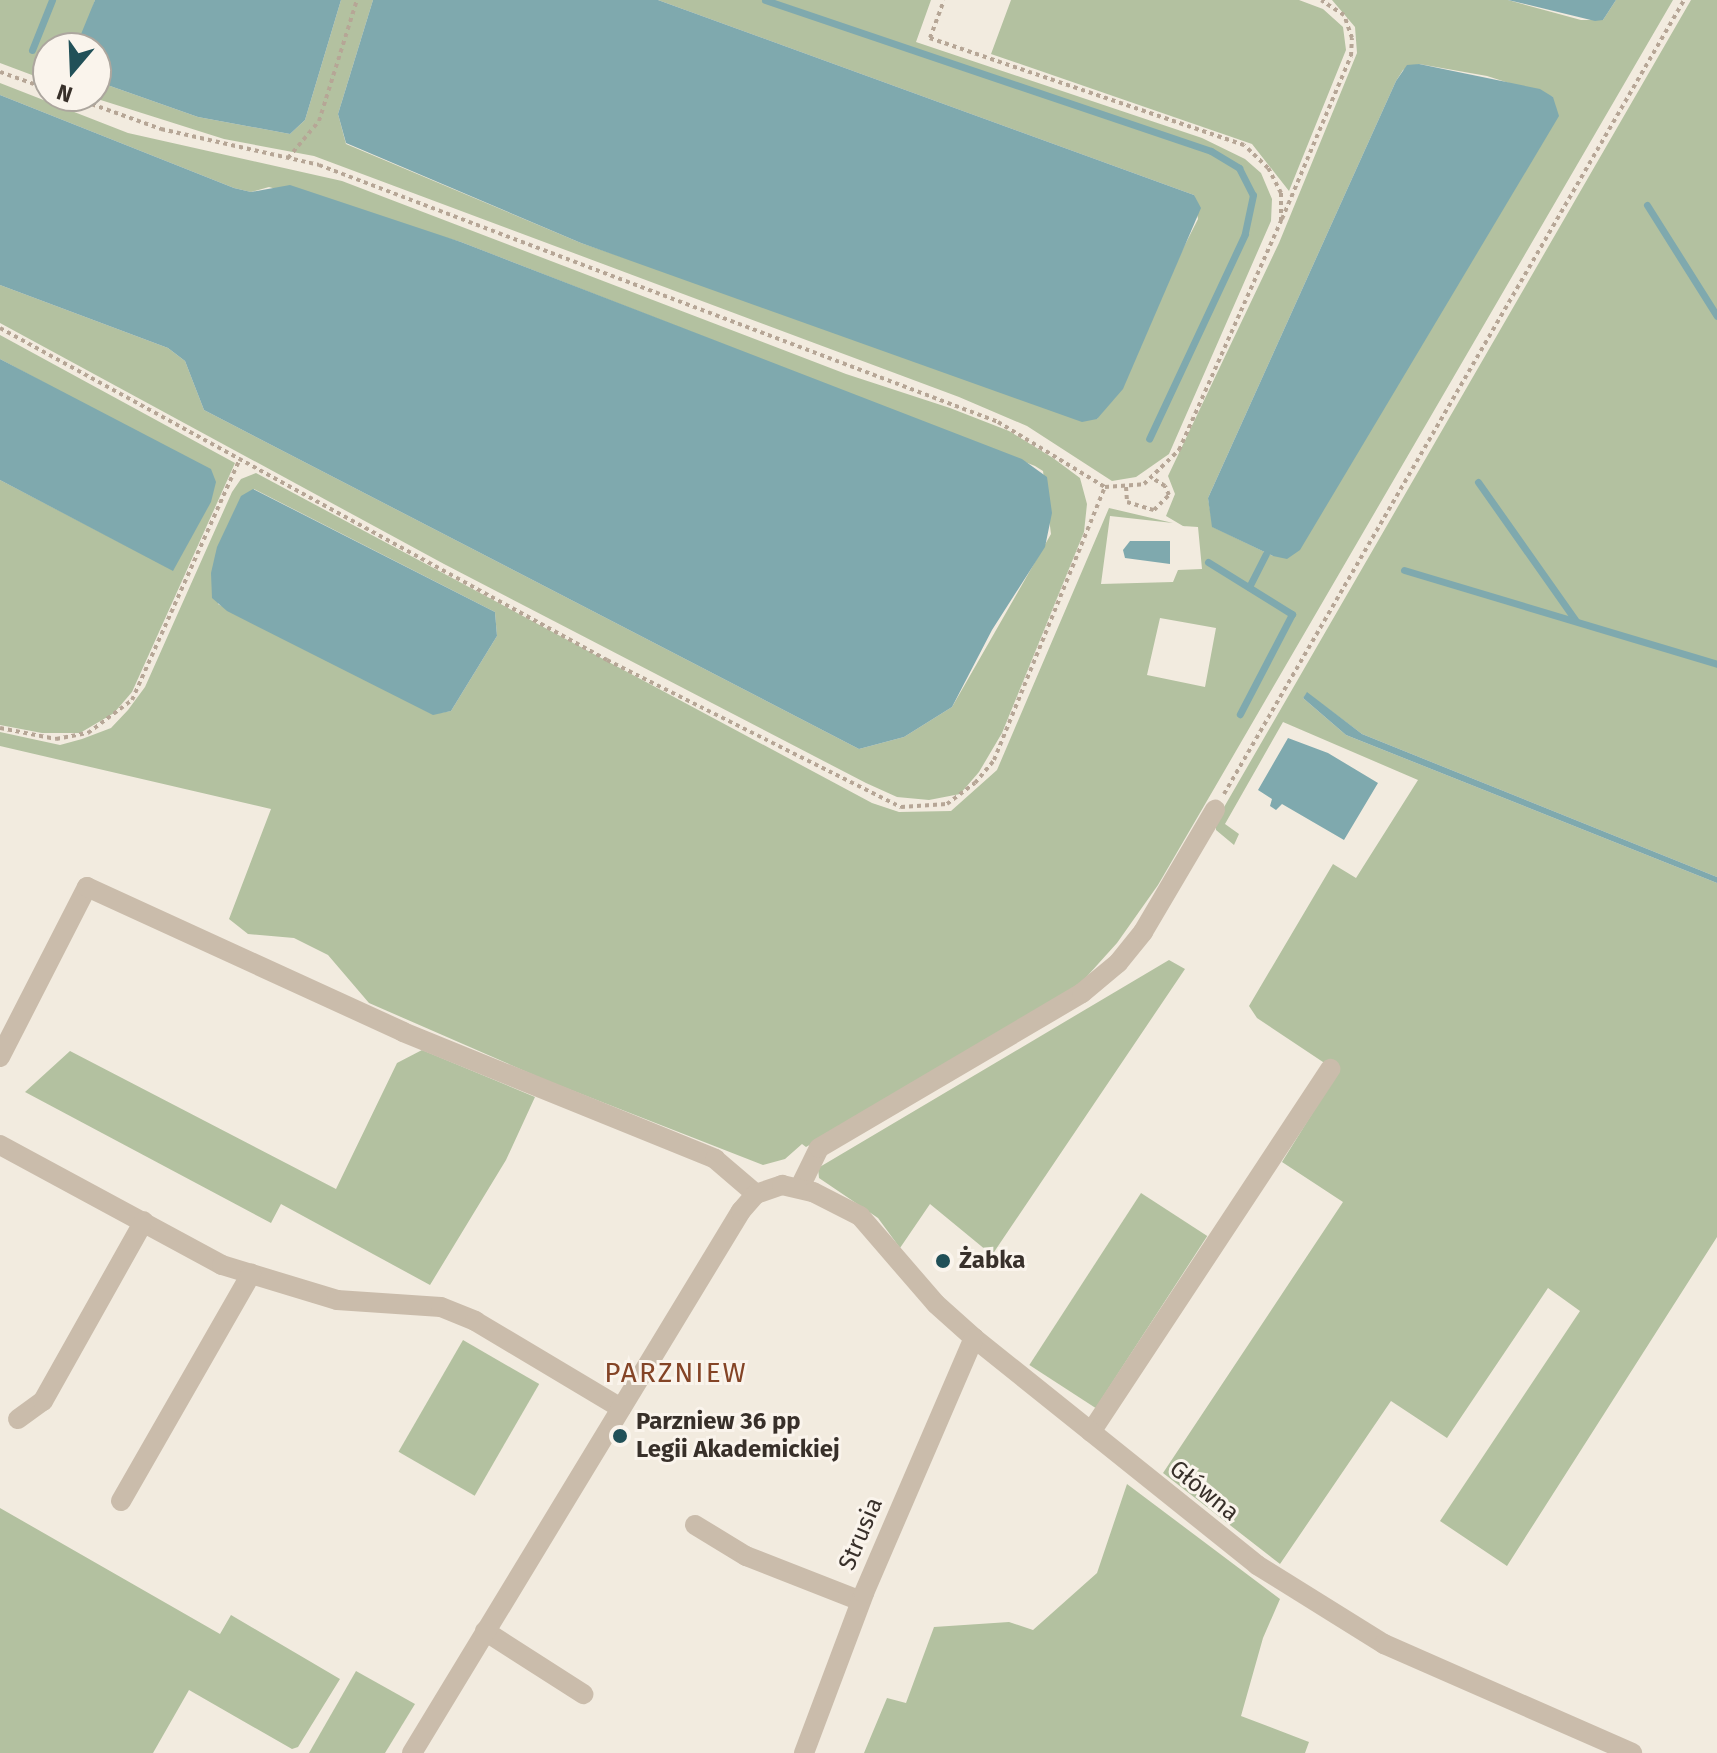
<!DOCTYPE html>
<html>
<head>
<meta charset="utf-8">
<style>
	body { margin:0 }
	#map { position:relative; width:1717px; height:1753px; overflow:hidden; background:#f2ebdf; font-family:"Fira Sans",sans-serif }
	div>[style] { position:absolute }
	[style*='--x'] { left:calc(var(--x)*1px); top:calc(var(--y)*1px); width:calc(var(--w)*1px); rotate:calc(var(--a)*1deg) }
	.green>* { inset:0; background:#b3c1a0; transform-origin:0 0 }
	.water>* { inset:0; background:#7fa9ae }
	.stream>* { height:7px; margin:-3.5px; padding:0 3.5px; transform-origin:3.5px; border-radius:3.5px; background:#7fa9ae }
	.path>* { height:4px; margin-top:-2px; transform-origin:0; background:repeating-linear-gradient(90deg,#b6a696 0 4px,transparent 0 8px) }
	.minor>* { height:20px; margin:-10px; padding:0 10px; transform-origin:10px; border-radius:10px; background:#cabcab }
	.dots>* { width:22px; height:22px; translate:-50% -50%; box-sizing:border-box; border:4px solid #faf4ec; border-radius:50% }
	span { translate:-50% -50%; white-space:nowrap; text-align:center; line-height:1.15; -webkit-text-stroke:6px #faf4ec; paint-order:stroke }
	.poi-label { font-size:24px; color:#38302a; font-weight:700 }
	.left { translate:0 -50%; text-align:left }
	.street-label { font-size:24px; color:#38302a }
	.quarter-label { font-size:28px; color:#844426; letter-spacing:2px }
	.north { position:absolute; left:32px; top:32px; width:80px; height:80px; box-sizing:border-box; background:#faf4ec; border:2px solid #aca69e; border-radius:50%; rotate:199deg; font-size:22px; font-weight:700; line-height:32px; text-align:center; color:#38302a }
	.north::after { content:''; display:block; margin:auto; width:28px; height:36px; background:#215058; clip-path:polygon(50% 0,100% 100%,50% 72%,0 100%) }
</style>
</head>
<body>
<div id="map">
	<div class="green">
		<i style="clip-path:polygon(0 0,95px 0,80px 48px,48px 48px,48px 81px,0 63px)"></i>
		<i style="clip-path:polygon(341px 0,373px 0,338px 114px,346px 144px,581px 243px,1097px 419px,1198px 219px,1194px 195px,658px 0,931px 0,916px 42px,1202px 138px,1245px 159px,1261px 173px,1272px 199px,1271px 221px,1169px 454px,1136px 477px,1112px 481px,1027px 426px,959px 397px,314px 156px,224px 139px,88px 96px,96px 96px,96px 81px,198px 117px,290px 134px,305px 120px)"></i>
		<i style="clip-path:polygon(1011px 0,1299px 0,1323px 9px,1343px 27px,1346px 50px,1289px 191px,1252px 144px,991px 54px)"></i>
		<i style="clip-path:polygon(evenodd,1332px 0,1508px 0,1581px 20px,1603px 20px,1616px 0,1673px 0,1158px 885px,1117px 943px,1071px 994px,806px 1147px,802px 1144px,785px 1159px,763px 1165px,543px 1079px,369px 1003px,328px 955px,294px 938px,248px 934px,229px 919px,271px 809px,0 746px,0 732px,60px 745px,82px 739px,111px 728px,128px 710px,145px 687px,232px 492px,241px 479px,256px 473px,872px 803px,899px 812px,951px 811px,997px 770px,1109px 508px,1173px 523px,1110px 516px,1101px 584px,1173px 582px,1178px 570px,1202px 569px,1198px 527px,1183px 526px,1166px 516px,1175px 494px,1168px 476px,1279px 243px,1357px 53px,1355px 27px,1332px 0,1419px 64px,1487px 76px,1553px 97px,1273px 556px,1213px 527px,1208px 498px,1396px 81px,1403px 70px,1419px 64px,1332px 0,254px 489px,495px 612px,497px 636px,451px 711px,433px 714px,218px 604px,254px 489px,1332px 0,1160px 618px,1216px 628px,1205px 687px,1147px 675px,1160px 618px)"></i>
		<i style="clip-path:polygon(1691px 0,1717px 0,1717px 877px,1362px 734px,1307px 693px,1303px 698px,1346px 735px,1717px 883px,1717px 1237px,1507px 1566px,1440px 1521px,1580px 1311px,1548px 1288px,1447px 1438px,1391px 1401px,1280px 1564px,1163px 1473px,1343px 1202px,1282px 1162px,1338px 1072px,1257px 1018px,1249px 1006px,1333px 864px,1356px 878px,1418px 780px,1283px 722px,1225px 824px,1239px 834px,1234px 845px,1216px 830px,1216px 821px)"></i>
		<i style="clip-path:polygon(0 83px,128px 133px,342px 181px,846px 374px,950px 408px,1009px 431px,1053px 458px,1080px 478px,1087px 504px,1084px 532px,1002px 733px,979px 772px,960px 794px,929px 800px,897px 797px,866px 783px,444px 564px,0 323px,0 285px,168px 348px,185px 361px,204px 410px,859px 749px,904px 737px,952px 707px,1051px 534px,1043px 471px,1035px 466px,461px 242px,269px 187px,251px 192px,234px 188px,0 95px)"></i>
		<i style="clip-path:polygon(0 335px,235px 463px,132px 692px,114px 713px,80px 733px,42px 733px,0 725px,0 480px,173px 570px,80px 402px,0 359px)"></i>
		<i style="clip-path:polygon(1169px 960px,1185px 969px,992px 1255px,930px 1204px,900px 1248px,878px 1218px,819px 1178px,818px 1168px)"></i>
		<i style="clip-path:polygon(422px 1050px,535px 1097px,506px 1160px,430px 1285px,281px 1204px,271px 1223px,25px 1092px,70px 1051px,336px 1189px,397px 1063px)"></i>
		<i style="left:1141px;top:1193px;width:79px;height:205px;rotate:33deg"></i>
		<i style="left:463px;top:1340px;width:88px;height:129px;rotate:30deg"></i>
		<i style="clip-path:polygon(1127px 1484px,1280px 1599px,1263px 1638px,1241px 1716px,1309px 1742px,1305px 1753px,864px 1753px,887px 1698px,906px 1703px,934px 1627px,1009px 1622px,1033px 1630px,1097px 1573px)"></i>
		<i style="clip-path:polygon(0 1508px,220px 1634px,231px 1615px,340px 1679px,298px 1747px,292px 1749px,189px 1690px,153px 1753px,0 1753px)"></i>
		<i style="clip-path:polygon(356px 1671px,415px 1704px,385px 1753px,309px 1753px)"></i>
	</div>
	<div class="water">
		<i style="clip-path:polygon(95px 0,341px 0,305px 120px,290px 134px,198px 117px,96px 81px,96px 48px,80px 48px,79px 39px)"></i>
		<i style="clip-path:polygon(373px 0,658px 0,1194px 195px,1201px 208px,1123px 389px,1097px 419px,1082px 422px,581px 243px,346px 143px,338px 114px)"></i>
		<i style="clip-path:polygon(1508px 0,1616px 0,1603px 20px,1595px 21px)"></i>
		<i style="clip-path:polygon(1419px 64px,1540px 89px,1553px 97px,1559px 116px,1300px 550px,1287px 559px,1273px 556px,1212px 527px,1208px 498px,1396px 81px,1407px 65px)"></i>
		<i style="clip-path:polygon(0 95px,234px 188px,251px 192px,290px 185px,461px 242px,1022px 459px,1047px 477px,1052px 513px,1045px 547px,992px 630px,952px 707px,904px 737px,859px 749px,204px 410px,185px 361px,168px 348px,0 285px)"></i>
		<i style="clip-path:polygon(0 359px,211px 469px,216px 482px,211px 502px,173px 571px,0 480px)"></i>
		<i style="clip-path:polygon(253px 489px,495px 612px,497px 636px,451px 711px,433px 715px,227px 611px,212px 598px,211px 573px,217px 547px,241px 496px)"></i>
		<i style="clip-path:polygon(1130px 541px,1170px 541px,1170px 564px,1125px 558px,1123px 550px)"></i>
		<i style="clip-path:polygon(1307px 692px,1362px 734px,1717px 877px,1717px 883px,1346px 735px,1303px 698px)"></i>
		<i style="clip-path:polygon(1288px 738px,1328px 753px,1378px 783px,1344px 840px,1282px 804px,1276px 810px,1270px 806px,1272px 799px,1258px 790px)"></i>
	</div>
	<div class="stream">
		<i style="--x:765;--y:0;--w:471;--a:18.7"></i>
		<i style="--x:1211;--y:151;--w:33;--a:31"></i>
		<i style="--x:1239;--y:168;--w:30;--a:63"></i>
		<i style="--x:1253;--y:195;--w:40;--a:102"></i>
		<i style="--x:1245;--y:234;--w:226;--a:115.1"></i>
		<i style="--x:32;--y:50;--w:54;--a:-68.2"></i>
		<i style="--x:1647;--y:205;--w:131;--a:57.8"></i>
		<i style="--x:1478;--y:482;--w:170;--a:54.8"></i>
		<i style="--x:1208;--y:562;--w:99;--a:31.8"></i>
		<i style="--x:1292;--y:614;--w:113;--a:117.5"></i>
		<i style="--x:1404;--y:570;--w:327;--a:16.7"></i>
		<i style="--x:1249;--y:587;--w:37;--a:-63"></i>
	</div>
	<div class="path">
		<i style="--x:0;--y:72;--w:51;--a:19.5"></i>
		<i style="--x:69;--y:96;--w:98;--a:19.7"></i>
		<i style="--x:161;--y:129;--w:162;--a:12.8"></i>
		<i style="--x:319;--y:165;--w:726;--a:20.73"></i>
		<i style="--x:998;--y:422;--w:125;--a:31.3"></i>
		<i style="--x:1105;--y:487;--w:39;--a:-4"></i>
		<i style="--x:1144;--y:484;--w:49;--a:-44.2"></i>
		<i style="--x:1179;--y:450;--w:251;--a:-66"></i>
		<i style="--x:1281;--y:221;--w:28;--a:-90"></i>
		<i style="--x:1281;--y:193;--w:28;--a:-117"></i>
		<i style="--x:1268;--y:168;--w:33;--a:-136"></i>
		<i style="--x:1244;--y:145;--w:332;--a:-161.2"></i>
		<i style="--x:930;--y:38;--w:40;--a:-69.8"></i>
		<i style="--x:288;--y:158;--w:48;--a:-50"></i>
		<i style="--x:319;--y:121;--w:127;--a:-72.6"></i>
		<i style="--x:1282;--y:219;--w:177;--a:-67.1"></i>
		<i style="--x:1351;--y:56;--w:18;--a:-87"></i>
		<i style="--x:1352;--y:38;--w:24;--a:-109"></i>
		<i style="--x:1344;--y:15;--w:27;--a:-147"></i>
		<i style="--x:0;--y:328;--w:692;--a:28.68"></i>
		<i style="--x:607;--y:660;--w:329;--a:26.6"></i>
		<i style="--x:901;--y:807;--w:46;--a:-3.7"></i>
		<i style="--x:947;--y:804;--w:35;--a:-37"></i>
		<i style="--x:975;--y:783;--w:30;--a:-50"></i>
		<i style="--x:994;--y:760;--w:295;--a:-67.9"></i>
		<i style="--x:1126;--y:487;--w:15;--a:86"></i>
		<i style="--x:1127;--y:502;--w:28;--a:17"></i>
		<i style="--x:1154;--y:510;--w:21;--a:-45"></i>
		<i style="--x:1169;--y:495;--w:10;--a:-114"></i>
		<i style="--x:1165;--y:486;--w:15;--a:-148"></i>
		<i style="--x:0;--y:728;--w:57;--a:11.1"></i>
		<i style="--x:56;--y:739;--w:33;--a:-11"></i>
		<i style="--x:88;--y:733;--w:55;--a:-36.9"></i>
		<i style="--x:132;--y:700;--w:262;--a:-65.9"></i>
		<i style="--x:1224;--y:794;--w:918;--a:-59.91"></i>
	</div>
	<div class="minor">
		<i style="--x:0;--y:1057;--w:191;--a:-62.9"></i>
		<i style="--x:87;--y:887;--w:348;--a:24.6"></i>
		<i style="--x:403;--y:1032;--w:337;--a:22.1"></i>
		<i style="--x:715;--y:1159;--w:54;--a:40.5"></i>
		<i style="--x:0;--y:1145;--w:252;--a:28.4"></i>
		<i style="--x:222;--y:1265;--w:120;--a:16.9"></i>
		<i style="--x:337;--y:1300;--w:104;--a:3.9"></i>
		<i style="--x:441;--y:1307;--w:37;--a:22"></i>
		<i style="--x:475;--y:1321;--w:170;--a:30.8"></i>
		<i style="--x:800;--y:1187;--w:43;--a:-64"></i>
		<i style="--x:819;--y:1148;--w:305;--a:-30.5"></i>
		<i style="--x:1082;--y:993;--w:47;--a:-39.8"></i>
		<i style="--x:1118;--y:963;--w:40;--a:-51"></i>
		<i style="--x:1143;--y:932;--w:142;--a:-59.5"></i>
		<i style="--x:18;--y:1419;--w:31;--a:-36"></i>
		<i style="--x:43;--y:1401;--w:206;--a:-60.7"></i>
		<i style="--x:1091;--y:1432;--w:435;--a:-56.6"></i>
		<i style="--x:121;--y:1501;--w:262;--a:-60.2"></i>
		<i style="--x:695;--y:1525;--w:60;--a:31.3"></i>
		<i style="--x:746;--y:1556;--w:123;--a:21.4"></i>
		<i style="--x:485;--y:1631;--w:117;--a:32.7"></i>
		<i style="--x:412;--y:1753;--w:634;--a:-58.74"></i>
		<i style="--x:741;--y:1211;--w:23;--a:-49"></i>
		<i style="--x:756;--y:1194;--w:28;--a:-19"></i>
		<i style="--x:782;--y:1185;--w:32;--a:13"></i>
		<i style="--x:813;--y:1192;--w:53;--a:27.1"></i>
		<i style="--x:860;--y:1216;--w:116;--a:49.2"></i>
		<i style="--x:936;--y:1304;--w:51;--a:41.8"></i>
		<i style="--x:974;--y:1338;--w:363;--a:38.7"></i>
		<i style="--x:1257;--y:1565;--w:150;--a:31.9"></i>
		<i style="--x:1384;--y:1644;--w:271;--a:23.7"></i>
		<i style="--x:804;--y:1753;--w:171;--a:-69.4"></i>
		<i style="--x:864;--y:1593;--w:278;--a:-66.7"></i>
	</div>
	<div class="dots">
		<i style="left:943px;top:1261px;background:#215058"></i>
		<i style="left:620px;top:1436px;background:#215058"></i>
	</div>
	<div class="poi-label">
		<span class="left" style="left:959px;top:1261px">Żabka</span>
		<span class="left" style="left:636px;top:1436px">Parzniew 36 pp<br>Legii Akademickiej</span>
	</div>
	<div class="street-label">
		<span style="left:1204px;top:1491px;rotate:39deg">Główna</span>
		<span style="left:861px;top:1534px;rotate:-67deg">Strusia</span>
	</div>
	<div class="quarter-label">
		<span style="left:676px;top:1373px">PARZNIEW</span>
	</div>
	<div class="north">N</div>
</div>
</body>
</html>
